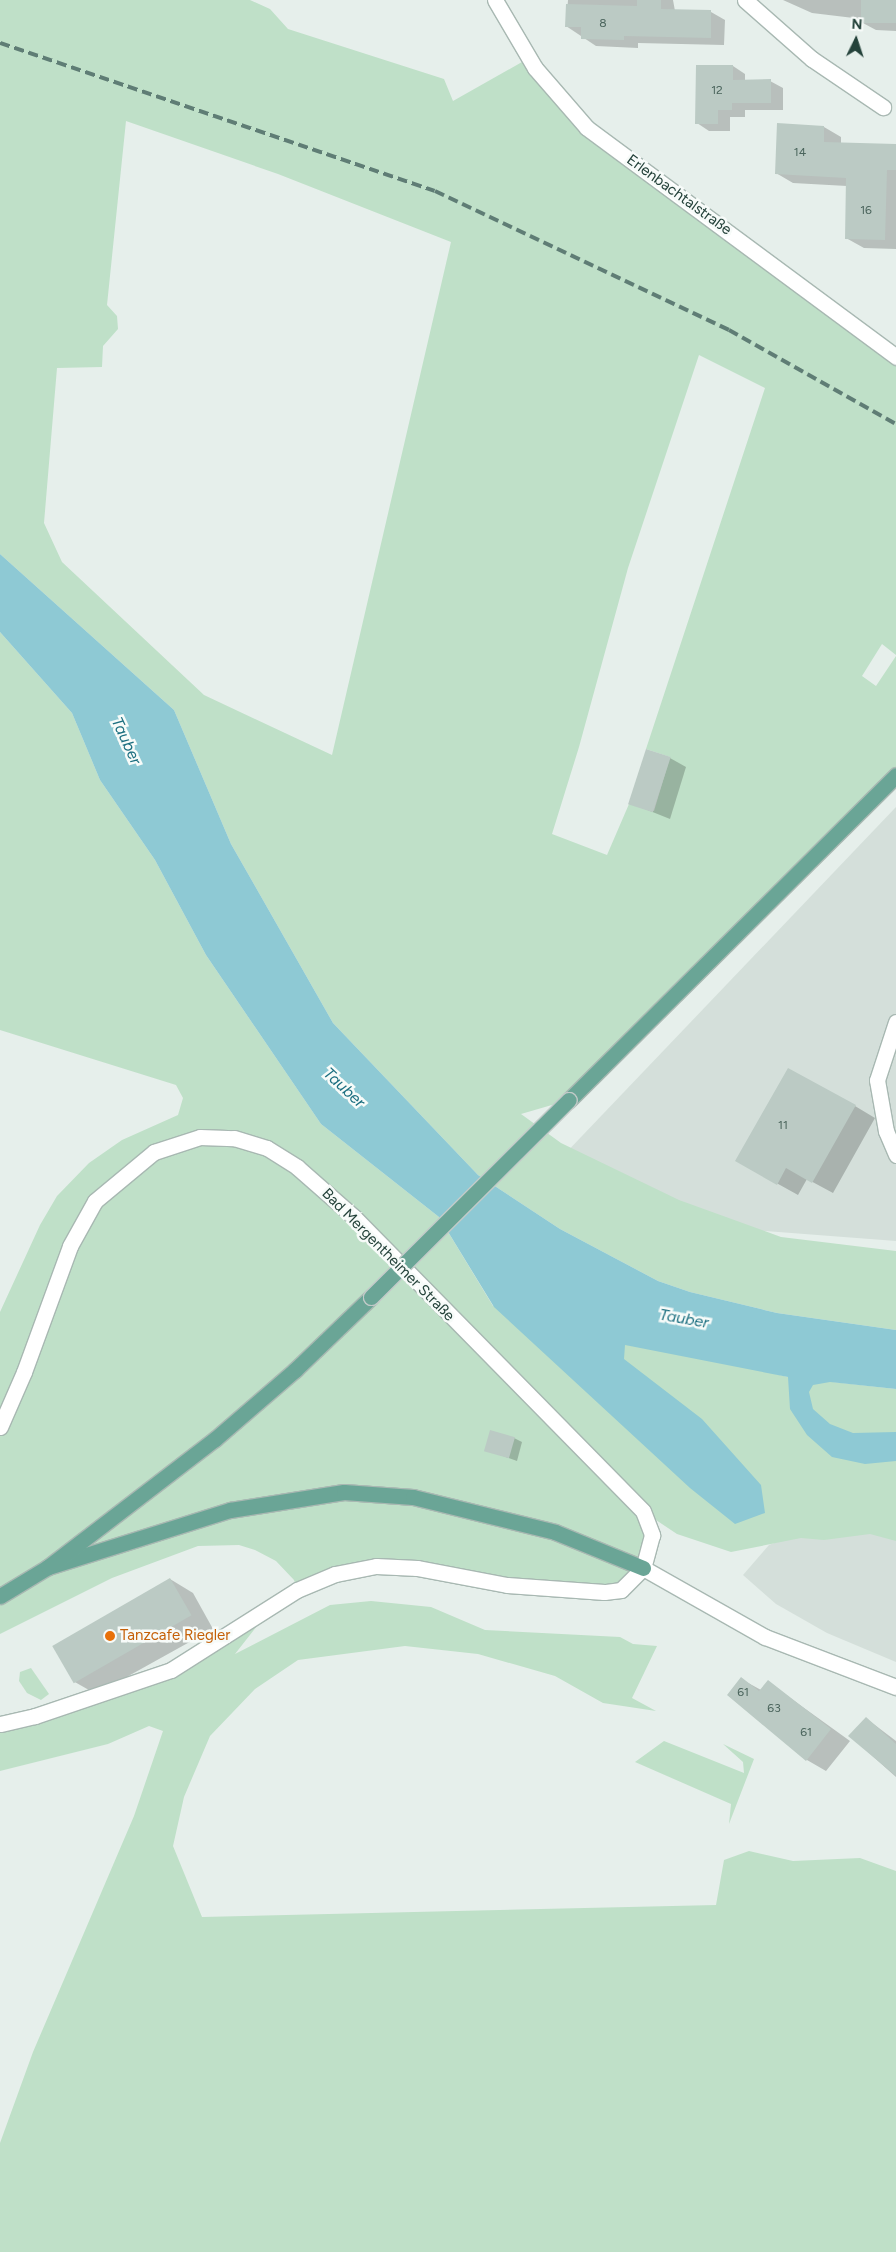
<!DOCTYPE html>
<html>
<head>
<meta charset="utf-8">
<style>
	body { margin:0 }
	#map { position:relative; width:896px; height:2252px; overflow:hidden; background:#e6efeb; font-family:Figtree,sans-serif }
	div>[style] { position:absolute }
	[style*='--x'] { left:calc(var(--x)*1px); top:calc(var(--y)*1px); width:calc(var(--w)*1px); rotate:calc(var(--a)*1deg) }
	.built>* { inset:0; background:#d4dfda }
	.green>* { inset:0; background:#bfe0c8 }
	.water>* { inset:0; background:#8ec9d4 }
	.shadow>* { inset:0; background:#0003 }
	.building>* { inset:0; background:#bbcac4; transform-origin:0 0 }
	.roads { filter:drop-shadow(1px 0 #a8b8b2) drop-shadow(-1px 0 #a8b8b2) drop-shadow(0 1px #a8b8b2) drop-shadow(0 -1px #a8b8b2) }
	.minor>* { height:15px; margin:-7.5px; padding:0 7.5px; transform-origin:7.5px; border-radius:7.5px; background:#fff }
	.primary>* { height:15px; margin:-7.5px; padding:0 7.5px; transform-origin:7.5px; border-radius:7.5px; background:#6aa596 }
	.rail>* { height:4px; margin-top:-2px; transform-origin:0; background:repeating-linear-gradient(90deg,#5f7d75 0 10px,transparent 0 15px) }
	.bridges { filter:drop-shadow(1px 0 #c2cac8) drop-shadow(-1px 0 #c2cac8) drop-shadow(0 1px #c2cac8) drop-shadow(0 -1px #c2cac8) }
	.primary-bridge>* { height:15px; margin:-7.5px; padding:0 7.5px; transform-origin:7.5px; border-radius:7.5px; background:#6aa596 }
	.dots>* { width:14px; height:14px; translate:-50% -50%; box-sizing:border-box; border:2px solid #f7fbf9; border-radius:50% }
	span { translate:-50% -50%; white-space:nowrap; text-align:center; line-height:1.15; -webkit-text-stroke:5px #f7fbf9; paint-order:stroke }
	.number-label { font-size:12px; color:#4a645c }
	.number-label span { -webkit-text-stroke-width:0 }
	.street-label { font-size:15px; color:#24423a }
	.food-label { font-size:15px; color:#c56008 }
	.left { translate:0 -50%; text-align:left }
	.water-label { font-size:16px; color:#1c6f80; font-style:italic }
	.north { position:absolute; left:831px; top:15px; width:50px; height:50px; -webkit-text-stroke:4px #f7fbf9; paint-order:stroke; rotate:4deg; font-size:14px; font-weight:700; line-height:20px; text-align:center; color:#24423a }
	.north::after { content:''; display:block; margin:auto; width:18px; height:22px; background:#24423a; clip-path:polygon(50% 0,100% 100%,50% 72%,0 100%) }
</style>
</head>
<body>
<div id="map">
	<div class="built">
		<i style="clip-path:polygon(896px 807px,896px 1241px,724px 1228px,561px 1158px)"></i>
		<i style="clip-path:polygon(813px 1528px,896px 1533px,896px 1662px,827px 1633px,776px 1604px,743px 1575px,769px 1545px)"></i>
	</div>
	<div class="green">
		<i style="clip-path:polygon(evenodd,0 0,250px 0,270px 9px,288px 29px,444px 79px,453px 101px,529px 58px,587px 128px,896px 357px,896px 655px,882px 644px,862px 676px,876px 686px,896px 656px,896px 775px,569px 1100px,521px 1114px,561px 1143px,679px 1200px,781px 1237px,896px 1251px,896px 1330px,777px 1313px,690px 1292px,658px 1281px,560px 1229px,478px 1175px,333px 1023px,231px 844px,174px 710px,0 554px,0 0,126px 121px,278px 174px,451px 242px,332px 755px,204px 695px,62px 562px,44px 523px,57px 368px,102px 367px,103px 346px,118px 329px,117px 316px,107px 305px,126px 121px,0 0,699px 355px,765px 388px,646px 749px,670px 757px,654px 811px,629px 804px,607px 855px,552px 834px,579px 747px,628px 568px,699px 355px)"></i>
		<i style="clip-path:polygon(0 632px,72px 713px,100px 780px,155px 860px,206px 955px,321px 1124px,439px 1217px,493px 1306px,788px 1377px,896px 1389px,896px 1541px,870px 1534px,824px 1540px,801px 1538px,731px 1552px,677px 1534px,644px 1512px,652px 1535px,621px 1590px,376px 1566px,297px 1590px,294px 1580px,276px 1561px,255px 1550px,239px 1545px,198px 1546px,112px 1578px,0 1634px,0 1312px,40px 1225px,57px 1196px,89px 1163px,122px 1140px,178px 1115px,183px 1098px,176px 1085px,0 1030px)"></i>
		<i style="clip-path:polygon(371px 1601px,431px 1607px,485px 1630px,620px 1637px,633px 1644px,657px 1646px,632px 1698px,656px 1711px,603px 1703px,555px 1676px,478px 1654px,405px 1646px,298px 1660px,255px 1689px,210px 1736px,184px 1797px,173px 1846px,202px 1917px,716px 1905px,724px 1860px,749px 1851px,793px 1861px,860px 1858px,896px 1871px,896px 2252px,0 2252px,0 2143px,33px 2052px,134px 1816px,163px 1731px,149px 1726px,108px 1744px,0 1771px,0 1724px,171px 1670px,275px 1603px,235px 1654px,330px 1605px)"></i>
		<i style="clip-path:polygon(31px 1668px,49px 1694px,41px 1700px,27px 1693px,19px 1681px,20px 1672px)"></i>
		<i style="clip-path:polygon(664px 1741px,744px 1773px,743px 1762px,723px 1744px,754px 1759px,729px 1824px,731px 1804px,635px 1762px)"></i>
	</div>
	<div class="water">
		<i style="clip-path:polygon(0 554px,174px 710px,231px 844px,333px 1023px,478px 1175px,560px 1229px,658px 1281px,690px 1292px,777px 1313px,896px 1330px,896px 1389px,830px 1382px,813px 1385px,809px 1392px,813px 1409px,830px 1424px,853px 1433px,896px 1432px,896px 1461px,865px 1464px,832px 1457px,807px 1435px,790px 1409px,788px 1377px,625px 1345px,624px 1359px,702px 1419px,761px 1485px,765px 1513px,735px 1524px,690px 1488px,494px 1307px,439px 1217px,321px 1124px,206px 955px,155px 860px,100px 780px,72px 713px,0 632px)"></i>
	</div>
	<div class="shadow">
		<i style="clip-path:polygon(568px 0,673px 0,675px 11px,711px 12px,725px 20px,724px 45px,638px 43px,638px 48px,596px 46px,566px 26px)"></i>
		<i style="clip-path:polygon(783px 0,896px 0,896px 31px,876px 30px,861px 22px,862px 19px,812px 13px)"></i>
		<i style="clip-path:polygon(733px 66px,745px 74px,745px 81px,770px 81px,783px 88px,783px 110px,745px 110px,745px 117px,730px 117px,730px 131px,709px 131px,697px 123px)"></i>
		<i style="clip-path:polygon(824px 127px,841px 137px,841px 144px,896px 145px,896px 249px,864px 248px,846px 238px,847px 186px,793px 183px,776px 173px)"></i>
		<i style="clip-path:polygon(670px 758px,686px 767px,670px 819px,630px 803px)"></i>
		<i style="clip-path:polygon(855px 1106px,875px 1118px,833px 1193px,807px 1179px,798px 1195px,737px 1161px)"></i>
		<i style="clip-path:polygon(514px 1438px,522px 1442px,517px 1461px,486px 1450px)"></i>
		<i style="clip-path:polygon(170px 1579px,193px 1593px,213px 1629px,96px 1694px,73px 1681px)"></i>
		<i style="clip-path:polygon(741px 1679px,761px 1690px,768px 1682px,850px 1741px,826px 1771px,807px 1760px,728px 1695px)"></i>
		<i style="clip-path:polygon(867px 1719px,896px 1741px,896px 1777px,850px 1736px)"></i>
	</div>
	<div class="building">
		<i style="clip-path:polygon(637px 0,661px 0,661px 9px,711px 10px,711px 38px,624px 36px,624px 40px,581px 39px,581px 27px,565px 27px,566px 4px,637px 6px)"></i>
		<i style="left:861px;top:0;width:35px;height:23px"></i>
		<i style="clip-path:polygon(696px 65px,733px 65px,733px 80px,771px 79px,771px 103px,732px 103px,732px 110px,718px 110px,718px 124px,695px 124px)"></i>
		<i style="clip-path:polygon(777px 123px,824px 126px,824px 142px,896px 144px,896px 170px,887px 170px,885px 240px,845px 239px,846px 178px,775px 174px)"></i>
		<i style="left:646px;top:749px;width:26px;height:58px;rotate:18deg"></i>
		<i style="clip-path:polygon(788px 1068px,856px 1105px,812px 1183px,786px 1168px,777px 1185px,735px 1161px)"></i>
		<i style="left:490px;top:1430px;width:26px;height:22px;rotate:16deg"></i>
		<i style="left:170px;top:1578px;width:43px;height:136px;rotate:60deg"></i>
		<i style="clip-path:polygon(741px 1677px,759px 1691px,768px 1680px,831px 1729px,806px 1761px,727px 1695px)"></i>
		<i style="clip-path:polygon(866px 1717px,896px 1744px,896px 1776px,848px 1736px)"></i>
	</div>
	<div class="roads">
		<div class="minor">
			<i style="--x:495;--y:0;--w:79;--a:59.5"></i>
			<i style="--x:535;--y:68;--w:79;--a:49.1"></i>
			<i style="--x:587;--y:128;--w:385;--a:36.5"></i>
			<i style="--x:745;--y:0;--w:89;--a:41.4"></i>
			<i style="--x:812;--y:59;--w:86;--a:34.1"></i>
			<i style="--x:896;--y:1022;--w:61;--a:108.1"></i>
			<i style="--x:877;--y:1080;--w:52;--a:80"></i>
			<i style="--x:886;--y:1131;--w:26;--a:67"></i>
			<i style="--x:0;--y:1427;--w:60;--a:-66.4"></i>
			<i style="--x:24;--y:1372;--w:134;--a:-69.9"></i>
			<i style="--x:70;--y:1246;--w:51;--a:-60.9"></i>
			<i style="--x:95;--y:1201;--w:77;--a:-39.7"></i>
			<i style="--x:154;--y:1152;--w:48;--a:-18.1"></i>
			<i style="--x:200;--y:1137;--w:34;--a:2"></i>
			<i style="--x:234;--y:1138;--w:34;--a:17"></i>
			<i style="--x:267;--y:1148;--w:36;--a:32"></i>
			<i style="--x:297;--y:1167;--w:76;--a:41.3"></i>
			<i style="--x:354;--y:1217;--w:412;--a:45.5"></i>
			<i style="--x:643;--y:1511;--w:26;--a:69"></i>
			<i style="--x:652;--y:1535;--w:34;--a:105"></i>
			<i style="--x:643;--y:1568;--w:31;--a:135"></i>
			<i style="--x:621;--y:1590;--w:17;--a:173"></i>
			<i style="--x:604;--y:1592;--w:97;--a:-175.9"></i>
			<i style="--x:507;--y:1585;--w:92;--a:-169.3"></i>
			<i style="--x:417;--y:1568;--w:41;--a:-177.2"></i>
			<i style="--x:376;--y:1566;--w:42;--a:169"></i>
			<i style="--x:335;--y:1574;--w:41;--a:157.2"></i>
			<i style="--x:297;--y:1590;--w:149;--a:147.6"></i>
			<i style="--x:171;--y:1670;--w:144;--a:161.3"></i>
			<i style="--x:35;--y:1716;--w:36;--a:167"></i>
			<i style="--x:643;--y:1568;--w:140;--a:29.5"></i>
			<i style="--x:765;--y:1637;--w:140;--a:20.9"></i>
		</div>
		<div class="primary">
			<i style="--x:569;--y:1100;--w:461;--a:-44.8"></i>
			<i style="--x:48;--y:1567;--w:191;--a:-17.4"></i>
			<i style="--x:230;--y:1510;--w:115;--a:-9"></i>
			<i style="--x:344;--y:1492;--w:69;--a:4.1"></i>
			<i style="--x:413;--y:1497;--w:146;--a:13.8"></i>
			<i style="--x:555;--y:1532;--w:95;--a:22.2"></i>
			<i style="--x:0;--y:1596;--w:56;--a:-31.1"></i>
			<i style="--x:48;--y:1567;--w:210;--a:-37.5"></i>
			<i style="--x:215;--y:1439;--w:106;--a:-40.8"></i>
			<i style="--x:295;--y:1370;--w:105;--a:-43.8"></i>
		</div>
	</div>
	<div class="rail">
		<i style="--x:0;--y:43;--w:459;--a:18.8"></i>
		<i style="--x:435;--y:191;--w:325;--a:25.3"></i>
		<i style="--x:729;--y:330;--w:192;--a:29.4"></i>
	</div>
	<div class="bridges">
		<div class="primary-bridge">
			<i style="--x:371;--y:1297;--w:279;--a:-44.9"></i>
		</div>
	</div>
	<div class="dots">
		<i style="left:110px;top:1636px;background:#e8710a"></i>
	</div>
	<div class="number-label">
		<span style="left:603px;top:24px">8</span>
		<span style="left:717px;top:91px">12</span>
		<span style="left:800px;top:153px">14</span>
		<span style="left:866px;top:211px">16</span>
		<span style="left:783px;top:1126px">11</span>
		<span style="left:743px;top:1693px">61</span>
		<span style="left:774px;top:1709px">63</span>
		<span style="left:806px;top:1733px">61</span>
	</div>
	<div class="street-label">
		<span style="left:679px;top:195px;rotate:36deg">Erlenbachtalstraße</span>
		<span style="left:388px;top:1255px;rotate:45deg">Bad Mergentheimer Straße</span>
	</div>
	<div class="food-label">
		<span class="left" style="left:120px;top:1636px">Tanzcafe Riegler</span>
	</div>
	<div class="water-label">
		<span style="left:126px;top:741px;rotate:65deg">Tauber</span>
		<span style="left:344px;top:1088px;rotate:43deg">Tauber</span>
		<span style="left:684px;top:1319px;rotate:10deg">Tauber</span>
	</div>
	<div class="north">N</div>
</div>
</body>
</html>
